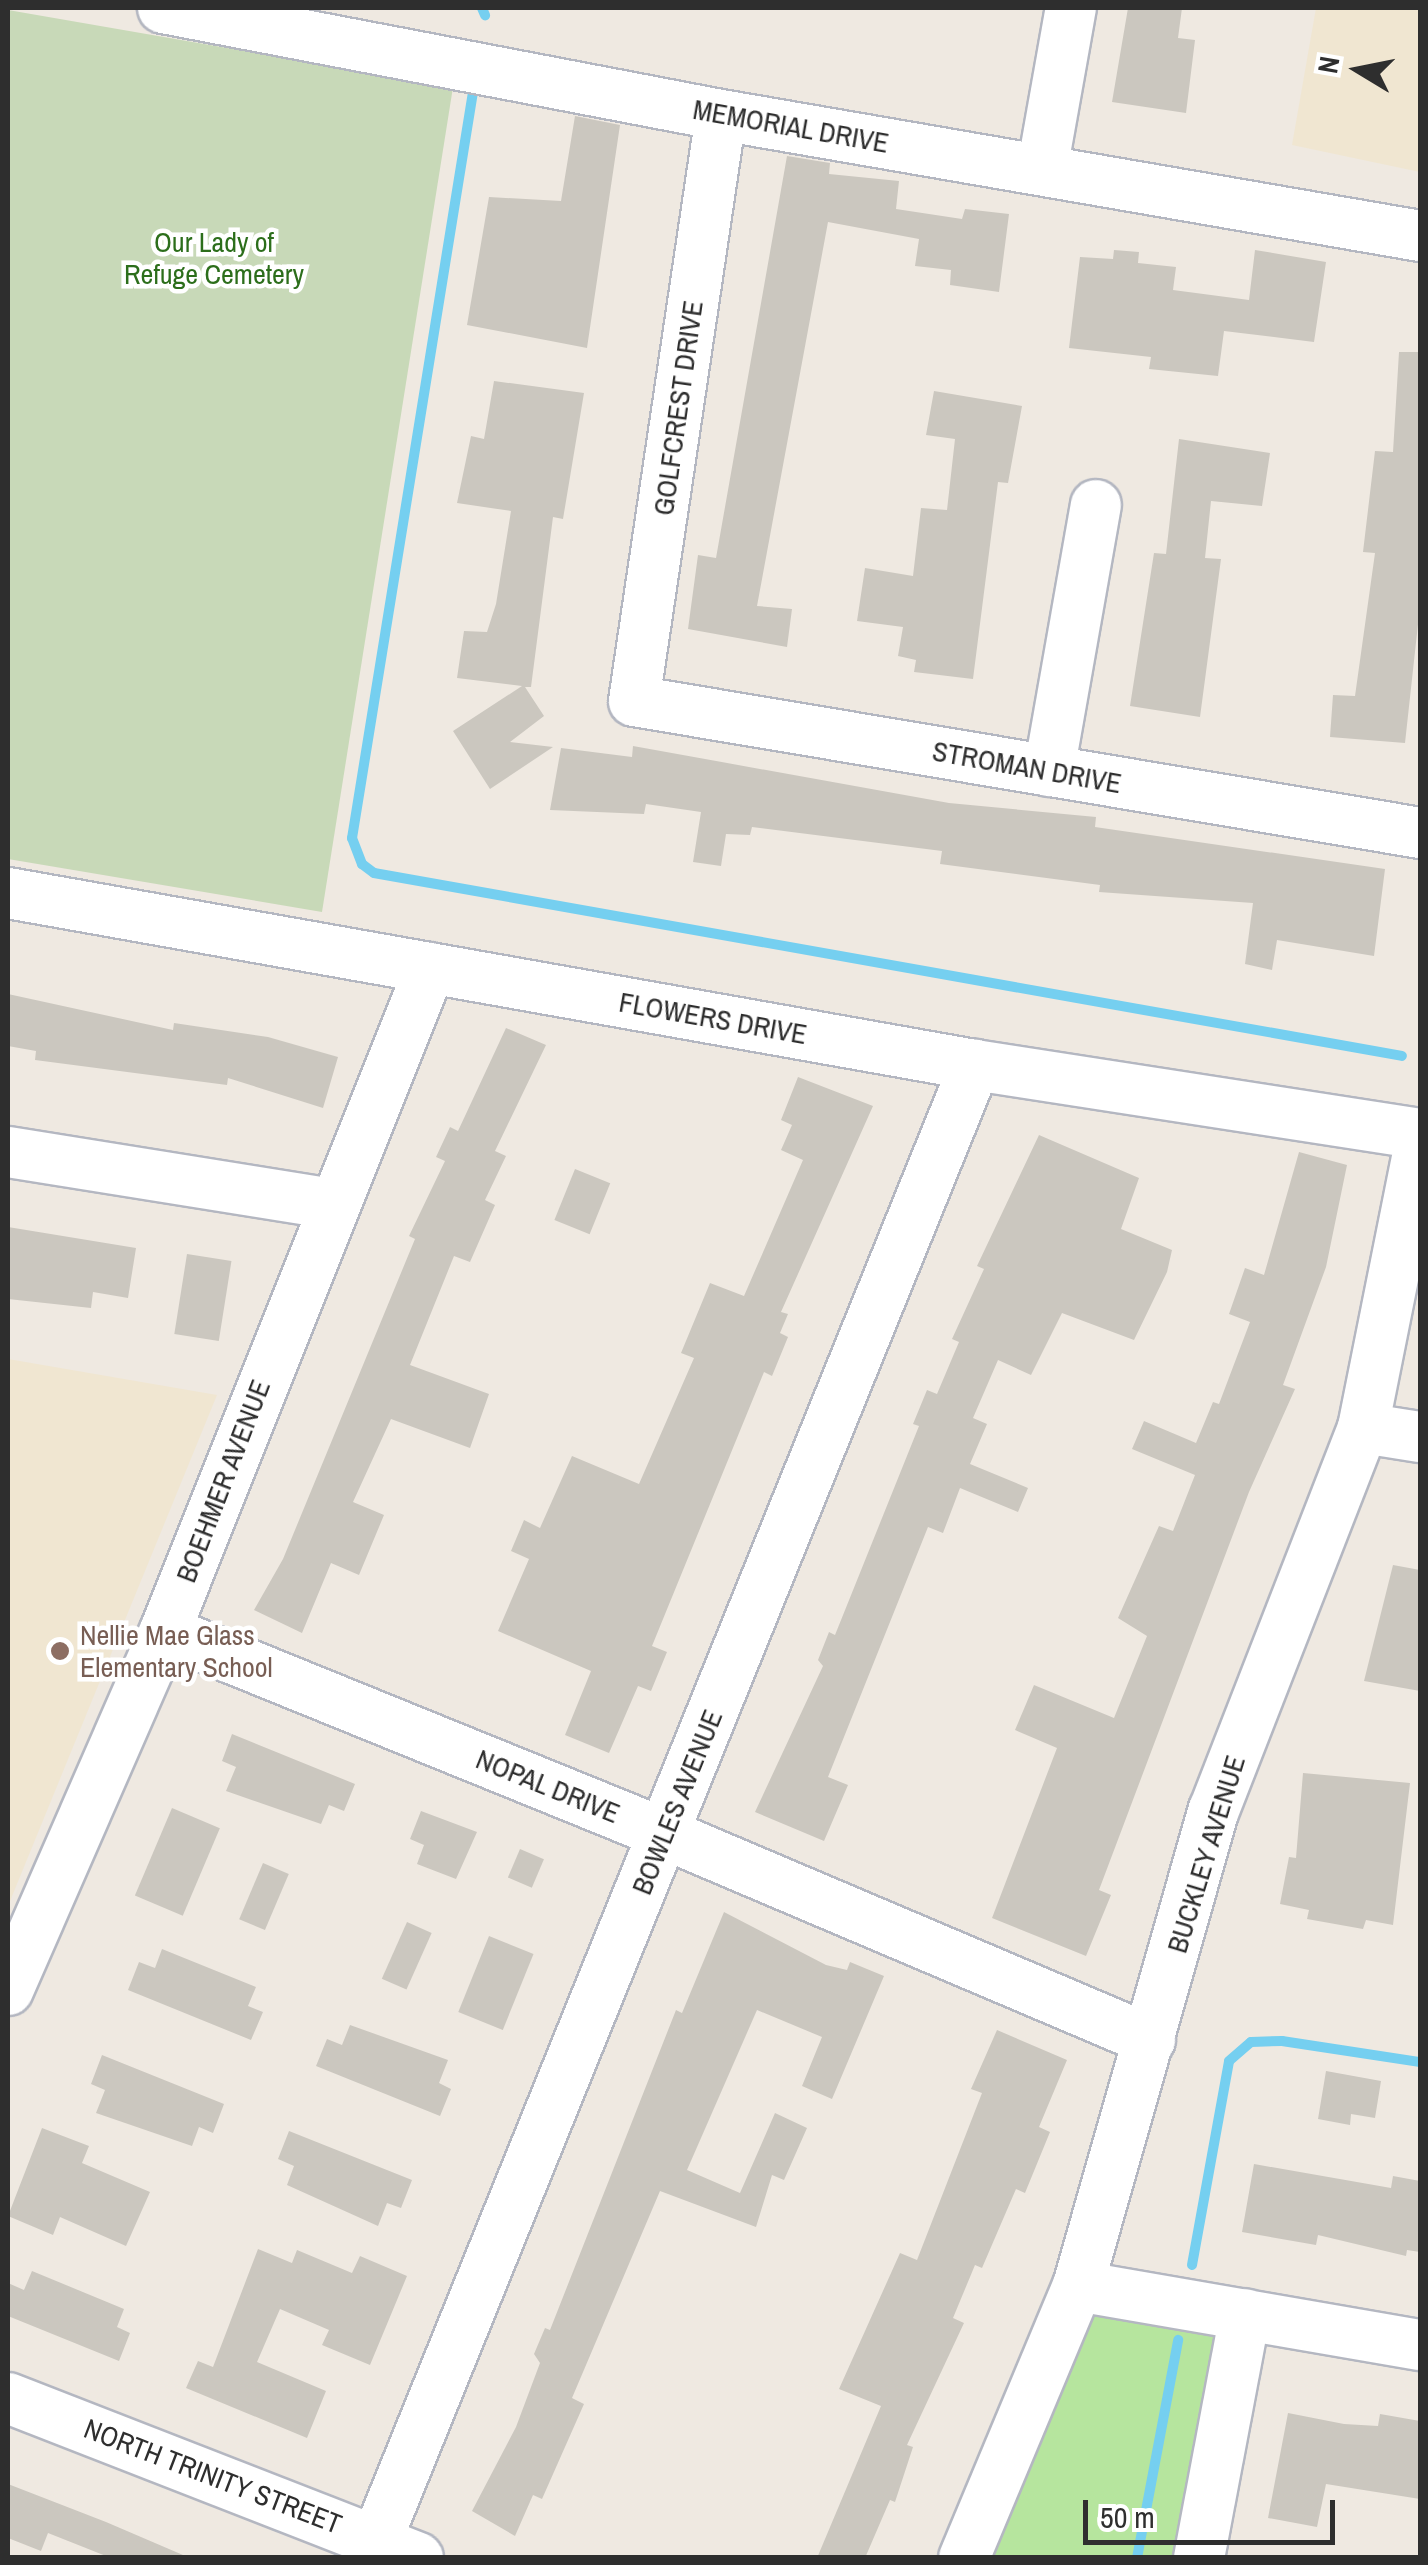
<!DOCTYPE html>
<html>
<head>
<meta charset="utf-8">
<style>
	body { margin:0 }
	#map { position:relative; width:1428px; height:2565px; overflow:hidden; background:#efe9e1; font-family:"Archivo Narrow",sans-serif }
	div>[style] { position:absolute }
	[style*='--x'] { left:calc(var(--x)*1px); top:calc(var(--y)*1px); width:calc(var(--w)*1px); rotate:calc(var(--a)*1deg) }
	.education>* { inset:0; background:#f0e6d1 }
	.green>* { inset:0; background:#b6e59e }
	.cemetery>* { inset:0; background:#c8d9b8 }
	.stream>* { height:10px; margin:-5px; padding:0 5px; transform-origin:5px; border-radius:5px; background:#75cff0 }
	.building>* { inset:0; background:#cbc7bf; transform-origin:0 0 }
	.roads { filter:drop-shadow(2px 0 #b4b7c1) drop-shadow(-2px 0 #b4b7c1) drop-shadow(0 2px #b4b7c1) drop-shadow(0 -2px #b4b7c1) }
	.minor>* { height:50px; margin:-25px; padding:0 25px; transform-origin:25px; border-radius:25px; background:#fff }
	.dots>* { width:28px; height:28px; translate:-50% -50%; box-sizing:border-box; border:5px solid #fff; border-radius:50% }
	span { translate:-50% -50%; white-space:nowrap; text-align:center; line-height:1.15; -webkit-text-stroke:9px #fff; paint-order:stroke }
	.street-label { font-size:28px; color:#2e2e2e }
	.park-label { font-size:28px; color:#2c6e1b }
	.education-label { font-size:28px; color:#785e54 }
	.left { translate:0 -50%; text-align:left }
	.frame { position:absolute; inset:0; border:10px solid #2e2e2e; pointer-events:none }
	.north { position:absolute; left:1308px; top:20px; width:100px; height:100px; -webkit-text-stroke:8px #fff; paint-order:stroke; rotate:280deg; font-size:28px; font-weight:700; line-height:40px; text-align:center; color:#2e2e2e }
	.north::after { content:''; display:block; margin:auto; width:35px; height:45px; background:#2e2e2e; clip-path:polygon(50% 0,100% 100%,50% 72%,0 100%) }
	.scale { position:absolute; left:1083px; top:2500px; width:252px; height:45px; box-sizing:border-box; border:5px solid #2e2e2e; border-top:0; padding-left:12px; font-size:30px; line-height:35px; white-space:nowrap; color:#2e2e2e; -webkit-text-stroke:8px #fff; paint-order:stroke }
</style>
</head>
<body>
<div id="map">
	<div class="education">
		<i style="clip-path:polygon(1316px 8px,1420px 8px,1420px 172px,1292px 145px)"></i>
		<i style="clip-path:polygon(8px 1359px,217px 1395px,8px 1906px)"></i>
	</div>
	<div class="green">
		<i style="clip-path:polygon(1077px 2311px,1216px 2337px,1183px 2557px,974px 2558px)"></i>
	</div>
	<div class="cemetery">
		<i style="clip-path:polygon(8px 10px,453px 87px,322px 912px,8px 859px)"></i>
	</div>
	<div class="stream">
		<i style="--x:482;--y:8;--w:8;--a:67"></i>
		<i style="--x:473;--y:92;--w:756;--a:99.21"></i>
		<i style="--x:352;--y:838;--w:28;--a:69"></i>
		<i style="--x:362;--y:864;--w:15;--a:37"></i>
		<i style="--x:374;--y:873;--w:1044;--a:10.09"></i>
		<i style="--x:1192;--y:2265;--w:207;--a:-79.7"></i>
		<i style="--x:1229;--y:2061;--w:29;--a:-41"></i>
		<i style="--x:1251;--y:2042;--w:31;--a:-2"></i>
		<i style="--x:1282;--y:2041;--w:140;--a:8.7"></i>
		<i style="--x:1137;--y:2558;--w:222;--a:-79.3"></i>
	</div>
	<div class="building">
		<i style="clip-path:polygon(1128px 8px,1182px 8px,1178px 38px,1195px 40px,1186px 113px,1112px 102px)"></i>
		<i style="clip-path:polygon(575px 116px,620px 125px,587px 348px,467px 325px,489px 197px,561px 201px)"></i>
		<i style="clip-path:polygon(787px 156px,830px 163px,829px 174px,899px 181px,896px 209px,962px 219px,965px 209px,1009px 214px,999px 292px,950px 285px,951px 270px,915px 266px,919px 239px,828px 222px,757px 606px,792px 609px,787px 647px,688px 629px,698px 555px,716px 558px)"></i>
		<i style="clip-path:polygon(1114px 250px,1139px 252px,1138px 263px,1176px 267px,1173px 290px,1249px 300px,1255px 250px,1326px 262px,1314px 342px,1224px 331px,1218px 376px,1149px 369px,1151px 357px,1069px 348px,1080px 257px,1113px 259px)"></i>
		<i style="clip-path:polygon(1399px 352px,1420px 352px,1420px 606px,1405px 743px,1330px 737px,1333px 695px,1355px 696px,1375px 553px,1363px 552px,1375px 451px,1393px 452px)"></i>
		<i style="clip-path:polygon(494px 381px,584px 393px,563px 519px,553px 517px,531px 687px,525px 687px,544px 716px,510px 742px,553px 747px,490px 789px,453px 731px,522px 686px,457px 678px,464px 631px,487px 632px,496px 604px,511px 511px,457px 503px,471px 436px,484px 439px)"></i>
		<i style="clip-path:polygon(934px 391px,1022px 406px,1008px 483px,998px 482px,973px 679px,914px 672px,916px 660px,898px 656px,903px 627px,857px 621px,865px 568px,913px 576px,921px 508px,947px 510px,955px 439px,926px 435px)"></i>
		<i style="clip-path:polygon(1179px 439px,1270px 453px,1262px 506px,1211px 501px,1205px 558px,1221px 559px,1200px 717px,1130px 706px,1154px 553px,1166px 554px)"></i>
		<i style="clip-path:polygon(633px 746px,949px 803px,1096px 817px,1095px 827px,1385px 869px,1374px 956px,1277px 940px,1272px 970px,1245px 964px,1253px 903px,1099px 892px,1100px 885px,940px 864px,942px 851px,752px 827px,750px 835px,726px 834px,721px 866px,693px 862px,701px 812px,646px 804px,644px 814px,550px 810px,561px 748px,632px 757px)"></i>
		<i style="clip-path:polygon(8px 994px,173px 1030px,174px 1023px,268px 1037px,338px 1057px,323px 1108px,228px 1078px,227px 1085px,35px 1060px,36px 1051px,8px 1046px)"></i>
		<i style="clip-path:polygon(506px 1028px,546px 1045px,495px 1151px,506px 1156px,485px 1200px,495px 1205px,470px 1262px,454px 1256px,410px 1365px,489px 1394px,470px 1448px,391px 1419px,353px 1502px,384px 1515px,359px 1575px,331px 1563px,302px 1633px,254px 1610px,283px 1559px,415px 1239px,409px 1236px,445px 1161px,436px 1157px,450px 1127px,458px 1131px)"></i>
		<i style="clip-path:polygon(798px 1077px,873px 1106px,781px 1312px,788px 1314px,780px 1333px,788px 1337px,772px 1376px,764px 1372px,652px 1646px,667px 1652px,651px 1691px,638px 1686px,609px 1753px,565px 1735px,591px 1671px,498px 1631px,529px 1559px,511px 1551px,524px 1520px,540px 1528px,572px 1456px,639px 1484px,694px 1358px,681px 1353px,710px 1283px,744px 1296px,803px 1160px,781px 1150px,792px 1125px,781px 1120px)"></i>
		<i style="clip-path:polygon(1039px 1135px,1139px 1178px,1121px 1229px,1172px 1250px,1167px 1272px,1134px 1340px,1062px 1313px,1031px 1375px,998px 1360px,973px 1418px,987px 1424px,970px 1464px,1028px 1488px,1018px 1512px,960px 1488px,943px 1533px,928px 1527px,828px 1777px,848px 1785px,824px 1841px,755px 1812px,823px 1666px,818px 1660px,829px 1632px,835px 1635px,919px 1426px,913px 1424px,927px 1390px,937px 1394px,959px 1342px,952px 1339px,984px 1269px,977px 1266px)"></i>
		<i style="clip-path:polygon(1299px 1152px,1347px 1165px,1326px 1267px,1283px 1385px,1295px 1389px,1249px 1492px,1099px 1890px,1111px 1895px,1086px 1956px,992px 1918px,1057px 1748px,1015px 1730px,1034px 1685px,1114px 1718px,1147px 1636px,1118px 1618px,1159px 1526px,1173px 1531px,1195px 1475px,1132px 1449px,1144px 1421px,1196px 1443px,1213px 1402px,1219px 1404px,1250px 1322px,1229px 1314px,1245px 1268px,1264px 1275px)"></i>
		<i style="left:575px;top:1169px;width:38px;height:55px;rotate:22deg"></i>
		<i style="clip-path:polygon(8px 1227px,136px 1248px,128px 1298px,93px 1292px,91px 1308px,8px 1299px)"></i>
		<i style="left:187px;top:1254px;width:45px;height:81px;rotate:9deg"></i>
		<i style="clip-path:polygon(1393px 1565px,1420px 1570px,1420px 1691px,1364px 1681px)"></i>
		<i style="clip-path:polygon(232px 1734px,355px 1784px,344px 1811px,329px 1805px,321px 1824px,226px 1791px,236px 1767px,222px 1761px)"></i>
		<i style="clip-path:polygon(1303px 1773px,1410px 1783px,1393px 1925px,1366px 1920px,1363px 1929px,1307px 1919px,1309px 1910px,1280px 1904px,1289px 1857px,1296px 1858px)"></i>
		<i style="left:172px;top:1808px;width:52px;height:95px;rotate:23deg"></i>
		<i style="clip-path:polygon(421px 1811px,477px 1832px,456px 1879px,417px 1864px,424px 1845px,410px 1839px)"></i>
		<i style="left:520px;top:1849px;width:26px;height:31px;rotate:23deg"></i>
		<i style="left:263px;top:1863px;width:28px;height:61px;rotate:23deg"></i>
		<i style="clip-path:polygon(724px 1912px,826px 1965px,847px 1970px,850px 1962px,884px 1976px,832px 2099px,802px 2086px,822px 2037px,757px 2010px,687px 2170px,740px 2193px,775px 2113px,807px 2128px,784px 2180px,772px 2175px,756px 2227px,660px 2191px,572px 2398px,584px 2404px,542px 2499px,533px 2495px,515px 2536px,472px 2511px,516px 2427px,540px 2363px,534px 2354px,545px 2328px,550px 2330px,676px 2010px,682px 2013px)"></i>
		<i style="left:407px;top:1922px;width:27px;height:62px;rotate:24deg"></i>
		<i style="left:489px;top:1936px;width:48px;height:82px;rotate:22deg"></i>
		<i style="clip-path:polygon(162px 1949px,256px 1987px,248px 2006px,263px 2012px,251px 2040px,128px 1990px,139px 1962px,155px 1968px)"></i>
		<i style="clip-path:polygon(350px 2025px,448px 2060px,439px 2083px,451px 2089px,440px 2116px,316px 2066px,327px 2039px,342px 2045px)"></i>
		<i style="clip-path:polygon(997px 2030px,1067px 2060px,1039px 2127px,1050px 2132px,1025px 2193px,1016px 2189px,982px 2268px,975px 2265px,953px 2318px,964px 2323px,907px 2445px,913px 2447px,895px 2502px,890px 2500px,865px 2558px,817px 2558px,881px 2406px,839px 2389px,900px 2253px,917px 2260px,982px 2093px,971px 2089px)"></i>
		<i style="clip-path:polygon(102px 2055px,224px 2104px,213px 2133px,199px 2127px,192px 2146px,96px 2113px,105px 2090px,91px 2084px)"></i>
		<i style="clip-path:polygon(1326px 2071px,1381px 2081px,1375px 2118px,1351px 2114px,1350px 2125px,1318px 2119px)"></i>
		<i style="clip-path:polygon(42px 2128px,89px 2146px,82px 2163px,150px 2192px,126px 2246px,60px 2217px,53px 2235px,8px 2216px)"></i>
		<i style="clip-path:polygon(289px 2131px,412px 2180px,401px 2208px,387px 2203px,378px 2226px,287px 2185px,294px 2166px,278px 2159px)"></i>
		<i style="clip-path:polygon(1254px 2164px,1391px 2188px,1393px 2176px,1420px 2181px,1420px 2252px,1407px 2250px,1406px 2256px,1318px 2235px,1316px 2245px,1242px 2232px)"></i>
		<i style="clip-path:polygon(258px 2249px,292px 2263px,297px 2250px,352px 2273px,360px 2256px,407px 2276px,370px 2365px,322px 2345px,329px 2330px,280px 2309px,257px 2362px,326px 2391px,307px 2438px,186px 2388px,198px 2361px,213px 2367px)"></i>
		<i style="clip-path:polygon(32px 2271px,124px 2309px,117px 2327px,130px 2333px,119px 2361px,8px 2316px,8px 2283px,24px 2290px)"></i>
		<i style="clip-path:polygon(1288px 2413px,1344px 2424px,1378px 2426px,1380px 2414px,1420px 2421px,1420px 2499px,1326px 2484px,1317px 2527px,1268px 2518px)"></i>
		<i style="clip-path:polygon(8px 2484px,106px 2522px,190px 2558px,111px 2558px,48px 2533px,41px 2551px,8px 2538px)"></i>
	</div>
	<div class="roads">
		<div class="minor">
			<i style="--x:163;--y:8;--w:568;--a:10.86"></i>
			<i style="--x:721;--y:115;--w:709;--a:9.82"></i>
			<i style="--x:721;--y:115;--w:592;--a:98.44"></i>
			<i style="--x:634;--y:701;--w:797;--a:9.53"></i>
			<i style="--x:1042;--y:170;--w:165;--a:-79.9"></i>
			<i style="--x:1049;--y:771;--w:270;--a:-80"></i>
			<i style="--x:8;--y:893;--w:982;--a:10.09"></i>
			<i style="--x:975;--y:1065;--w:450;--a:8.8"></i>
			<i style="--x:8;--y:1152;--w:327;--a:9.1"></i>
			<i style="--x:1363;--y:1428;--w:58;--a:9"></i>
			<i style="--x:165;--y:1631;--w:540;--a:22.1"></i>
			<i style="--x:665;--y:1834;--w:527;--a:23.01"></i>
			<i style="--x:8;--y:1990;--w:392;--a:-66.4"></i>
			<i style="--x:165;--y:1631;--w:714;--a:-68.21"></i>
			<i style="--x:1078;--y:2286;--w:347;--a:9.8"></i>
			<i style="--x:8;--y:2398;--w:440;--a:21.3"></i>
			<i style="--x:377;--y:2539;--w:1591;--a:-67.92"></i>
			<i style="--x:964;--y:2558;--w:295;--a:-67.3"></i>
			<i style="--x:1078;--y:2286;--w:495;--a:-74.1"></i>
			<i style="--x:1214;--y:1810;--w:410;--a:-68.7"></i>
			<i style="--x:1363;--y:1428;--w:292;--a:-78.7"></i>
			<i style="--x:1199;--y:2558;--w:248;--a:-79.3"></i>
		</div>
	</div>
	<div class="dots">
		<i style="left:60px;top:1651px;background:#8d6e63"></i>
	</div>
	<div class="street-label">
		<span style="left:791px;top:126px;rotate:10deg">MEMORIAL DRIVE</span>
		<span style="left:678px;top:408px;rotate:-82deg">GOLFCREST DRIVE</span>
		<span style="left:1027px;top:767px;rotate:10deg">STROMAN DRIVE</span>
		<span style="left:713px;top:1018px;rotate:10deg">FLOWERS DRIVE</span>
		<span style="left:223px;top:1481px;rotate:-69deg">BOEHMER AVENUE</span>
		<span style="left:548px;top:1786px;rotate:22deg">NOPAL DRIVE</span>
		<span style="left:677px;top:1802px;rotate:-68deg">BOWLES AVENUE</span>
		<span style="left:1206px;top:1854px;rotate:-73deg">BUCKLEY AVENUE</span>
		<span style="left:213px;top:2476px;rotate:21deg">NORTH TRINITY STREET</span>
	</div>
	<div class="park-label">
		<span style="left:214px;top:258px">Our Lady of<br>Refuge Cemetery</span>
	</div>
	<div class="education-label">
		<span class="left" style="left:80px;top:1651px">Nellie Mae Glass<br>Elementary School</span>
	</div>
	<div class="frame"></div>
	<div class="north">N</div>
	<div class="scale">50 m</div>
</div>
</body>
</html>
